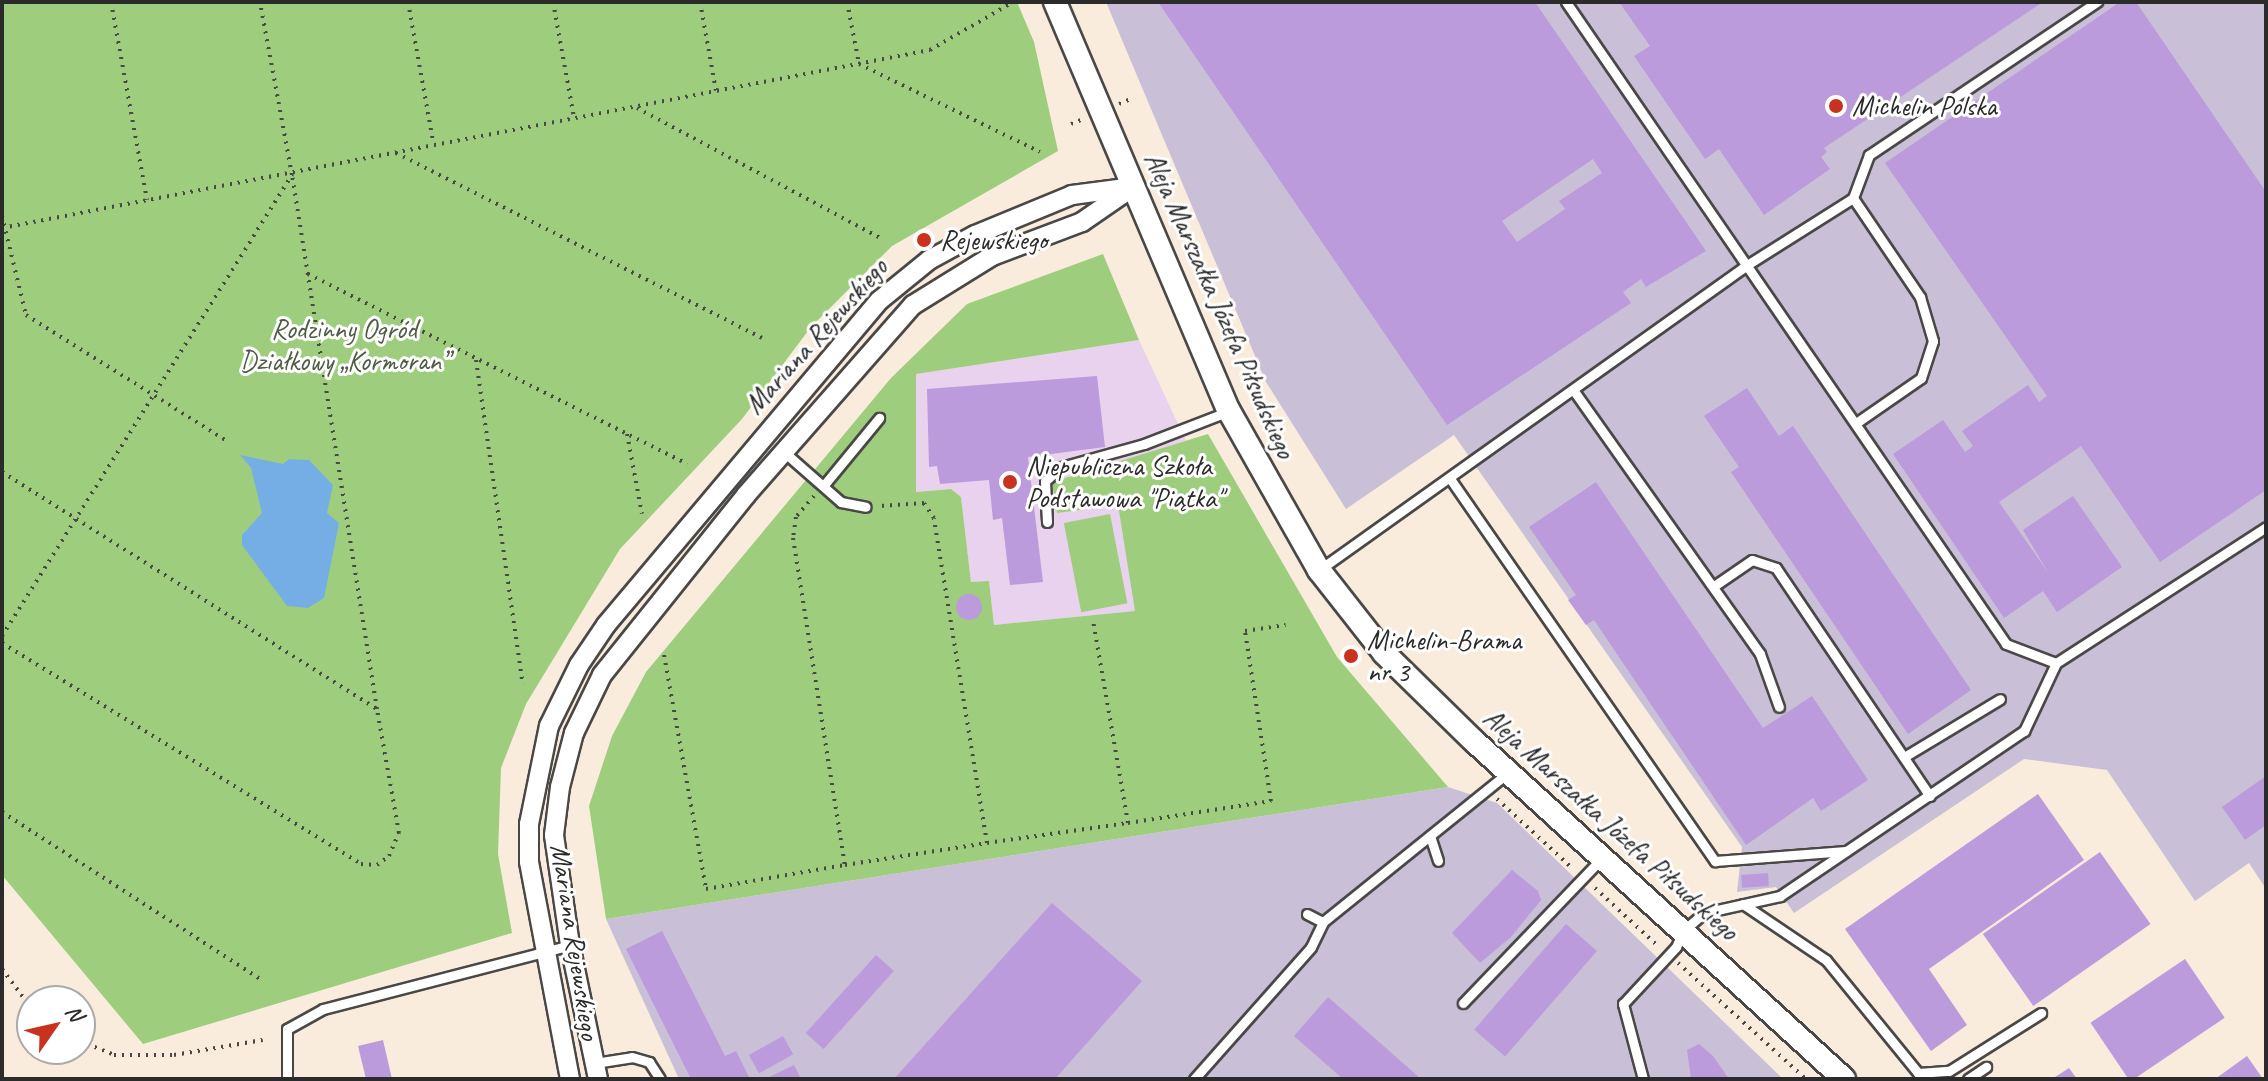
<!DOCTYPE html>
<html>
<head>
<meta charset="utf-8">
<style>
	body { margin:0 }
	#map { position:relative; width:2268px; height:1081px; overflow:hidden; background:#f9ecdd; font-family:Caveat,sans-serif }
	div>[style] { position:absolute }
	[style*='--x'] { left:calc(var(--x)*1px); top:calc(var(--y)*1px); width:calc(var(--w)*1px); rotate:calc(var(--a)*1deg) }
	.built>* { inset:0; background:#e9d2ed }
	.industrial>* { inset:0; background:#c9bfd7 }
	.green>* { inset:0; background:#9ece7d; transform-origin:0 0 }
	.water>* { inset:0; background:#75aee5 }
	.building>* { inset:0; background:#bb9bdc; transform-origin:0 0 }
	.round { border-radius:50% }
	.path>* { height:4px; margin-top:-2px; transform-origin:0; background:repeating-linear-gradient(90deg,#4a4846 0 2px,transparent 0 8px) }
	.roads { filter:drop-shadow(2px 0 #4a4846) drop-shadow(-2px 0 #4a4846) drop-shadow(0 2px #4a4846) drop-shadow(0 -2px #4a4846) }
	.service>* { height:9px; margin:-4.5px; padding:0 4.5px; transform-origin:4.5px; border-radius:4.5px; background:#fff }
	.minor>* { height:18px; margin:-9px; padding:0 9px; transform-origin:9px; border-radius:9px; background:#fff }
	.tertiary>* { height:22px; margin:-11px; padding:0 11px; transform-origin:11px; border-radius:11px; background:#fff }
	.dots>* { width:22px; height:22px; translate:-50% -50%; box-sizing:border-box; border:4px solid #fff; border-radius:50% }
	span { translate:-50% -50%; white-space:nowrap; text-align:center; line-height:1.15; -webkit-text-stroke:6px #fff; paint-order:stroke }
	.poi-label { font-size:28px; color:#2b2b2b }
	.left { translate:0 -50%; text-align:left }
	.street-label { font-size:28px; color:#2b2b2b }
	.park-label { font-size:28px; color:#4e5c44 }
	.frame { position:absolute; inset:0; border:4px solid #2b2b2b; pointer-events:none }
	.north { position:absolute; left:16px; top:985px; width:80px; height:80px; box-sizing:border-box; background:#fff; border:2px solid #aaa; border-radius:50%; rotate:56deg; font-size:22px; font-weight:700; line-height:32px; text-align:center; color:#2b2b2b }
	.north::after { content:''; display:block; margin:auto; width:28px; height:36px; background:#c8321e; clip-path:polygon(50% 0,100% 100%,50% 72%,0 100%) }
</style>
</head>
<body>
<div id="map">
	<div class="built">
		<i style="clip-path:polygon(1139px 340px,1186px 441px,1052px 482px,1118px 505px,1136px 611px,994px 625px,989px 582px,971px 582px,961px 497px,951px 489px,916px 492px,916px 374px)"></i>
	</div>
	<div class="industrial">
		<i style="clip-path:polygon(1106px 2px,2266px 2px,2266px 889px,2249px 863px,2195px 901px,2107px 770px,2024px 759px,1794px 913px,1776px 887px,1737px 892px,1742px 847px,1454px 435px,1346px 509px,1266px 382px)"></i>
		<i style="clip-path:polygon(1448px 787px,1497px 803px,1783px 1079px,679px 1079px,606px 919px)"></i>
	</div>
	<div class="green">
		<i style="clip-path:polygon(2px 2px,1017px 2px,1034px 42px,1058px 151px,892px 246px,811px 327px,742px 419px,620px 549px,526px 704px,501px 768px,498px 854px,512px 933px,143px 1044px,2px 875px)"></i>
		<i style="clip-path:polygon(1103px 254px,1139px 340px,916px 374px,916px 492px,951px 489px,961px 497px,971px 582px,989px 581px,994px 625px,1135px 611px,1118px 505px,1057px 513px,1052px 482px,1208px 434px,1337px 657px,1448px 787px,606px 919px,589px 806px,612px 736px,646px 672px,891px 378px,967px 304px)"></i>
		<i style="left:1110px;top:514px;width:91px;height:47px;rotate:79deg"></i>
	</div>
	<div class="water">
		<i style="clip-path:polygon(240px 455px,283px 464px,289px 459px,309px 460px,333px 485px,327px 513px,339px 523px,324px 598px,308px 608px,287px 606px,242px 545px,242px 535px,262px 513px,251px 468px)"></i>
	</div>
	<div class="building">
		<i style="clip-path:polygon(evenodd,1158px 2px,1535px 2px,1706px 251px,1646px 287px,1641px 279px,1623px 292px,1631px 303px,1447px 425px,1158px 2px,1593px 159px,1602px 173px,1559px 201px,1565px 209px,1517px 242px,1502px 221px,1593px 159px)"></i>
		<i style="clip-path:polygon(1619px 2px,2043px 2px,1824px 148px,1827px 152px,1821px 157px,1830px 169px,1764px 215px,1719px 149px,1705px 159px,1634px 56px,1650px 46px)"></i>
		<i style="clip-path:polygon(2120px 2px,2136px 2px,2266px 192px,2266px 490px,2160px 562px,2081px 446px,1999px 502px,2049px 574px,2023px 530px,2073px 496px,2122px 567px,2057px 612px,2043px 591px,2004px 618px,1893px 454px,1943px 420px,1965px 452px,1973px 446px,1962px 431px,2028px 385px,2039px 402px,2047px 396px,1885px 163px)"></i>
		<i style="clip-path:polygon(1097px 376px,1105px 447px,1028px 457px,1043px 582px,1010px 585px,1002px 518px,993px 520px,989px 480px,940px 484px,937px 466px,929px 467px,927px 389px)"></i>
		<i style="clip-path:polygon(1747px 388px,1779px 436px,1793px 426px,1971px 690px,1908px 734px,1731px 472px,1739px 467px,1704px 416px)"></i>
		<i style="clip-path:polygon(1596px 482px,1763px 728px,1812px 696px,1868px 780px,1821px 811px,1813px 798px,1746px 845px,1594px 620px,1586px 625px,1568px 600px,1576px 595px,1529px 527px)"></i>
		<i class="round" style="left:956px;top:594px;width:26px;height:26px"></i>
		<i style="clip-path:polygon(2266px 776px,2266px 825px,2245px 840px,2222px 807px)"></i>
		<i style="clip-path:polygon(2038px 794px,2084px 860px,1929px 969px,1967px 1025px,1931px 1051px,1845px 929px)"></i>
		<i style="left:2100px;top:852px;width:88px;height:143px;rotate:55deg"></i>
		<i style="clip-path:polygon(1512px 870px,1538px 891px,1541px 900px,1511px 937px,1480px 963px,1452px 933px)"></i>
		<i style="left:1768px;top:873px;width:13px;height:27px;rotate:86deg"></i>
		<i style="clip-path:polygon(1052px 903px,1142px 981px,1055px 1079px,894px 1079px)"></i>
		<i style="left:1566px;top:924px;width:41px;height:140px;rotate:41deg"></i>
		<i style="clip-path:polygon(662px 931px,725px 1056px,736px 1051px,750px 1079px,691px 1079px,626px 949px)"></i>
		<i style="left:876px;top:955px;width:24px;height:105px;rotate:42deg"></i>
		<i style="left:2185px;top:959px;width:71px;height:114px;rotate:56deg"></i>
		<i style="clip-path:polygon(1328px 997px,1421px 1079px,1343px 1079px,1294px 1036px)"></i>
		<i style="left:783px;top:1036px;width:21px;height:39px;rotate:61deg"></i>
		<i style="clip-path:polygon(383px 1040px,392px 1079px,366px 1079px,358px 1046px)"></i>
		<i style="clip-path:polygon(1699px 1044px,1713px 1056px,1729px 1079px,1691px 1079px,1687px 1050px)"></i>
		<i style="clip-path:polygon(2247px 1056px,2263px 1079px,2215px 1079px)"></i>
		<i style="clip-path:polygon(794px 1065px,801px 1079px,765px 1079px)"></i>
		<i style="clip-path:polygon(2069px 1068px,2077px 1079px,2052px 1079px)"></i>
	</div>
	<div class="path">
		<i style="--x:111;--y:2;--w:201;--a:79.7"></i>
		<i style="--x:408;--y:2;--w:141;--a:79.8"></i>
		<i style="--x:553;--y:2;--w:118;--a:79.7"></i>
		<i style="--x:700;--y:2;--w:90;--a:79.8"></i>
		<i style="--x:847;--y:2;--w:63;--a:79"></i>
		<i style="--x:859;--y:64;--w:201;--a:25.9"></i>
		<i style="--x:1119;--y:104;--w:13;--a:-23"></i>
		<i style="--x:637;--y:108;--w:278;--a:28.1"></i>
		<i style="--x:1071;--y:124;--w:11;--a:-22"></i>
		<i style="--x:396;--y:153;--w:410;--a:26.8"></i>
		<i style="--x:2;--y:216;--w:102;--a:76.4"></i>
		<i style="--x:26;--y:315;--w:235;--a:32.1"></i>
		<i style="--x:2;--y:228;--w:945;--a:-10.86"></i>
		<i style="--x:930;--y:50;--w:96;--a:-30"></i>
		<i style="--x:308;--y:274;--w:424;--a:26.6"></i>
		<i style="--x:476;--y:360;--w:328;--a:81.8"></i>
		<i style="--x:627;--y:434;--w:81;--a:79.4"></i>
		<i style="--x:2;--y:472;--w:444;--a:32.3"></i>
		<i style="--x:377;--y:709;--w:541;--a:-99.04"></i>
		<i style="--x:814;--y:496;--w:28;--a:131"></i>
		<i style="--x:796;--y:517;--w:21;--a:98"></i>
		<i style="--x:793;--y:538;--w:331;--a:81"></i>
		<i style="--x:845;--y:865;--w:144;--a:-8.8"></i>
		<i style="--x:987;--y:843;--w:329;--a:-99.3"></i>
		<i style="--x:934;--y:518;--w:18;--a:-124"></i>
		<i style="--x:924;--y:503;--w:44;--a:176.1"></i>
		<i style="--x:2;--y:636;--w:545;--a:-57.83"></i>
		<i style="--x:292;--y:175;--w:176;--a:-100.5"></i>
		<i style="--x:2;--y:643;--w:422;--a:31.6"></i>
		<i style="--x:361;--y:864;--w:16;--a:4"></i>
		<i style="--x:377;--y:865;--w:15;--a:-37"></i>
		<i style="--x:389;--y:856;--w:25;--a:-67"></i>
		<i style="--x:399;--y:833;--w:126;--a:-100.1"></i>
		<i style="--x:664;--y:655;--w:238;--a:79.8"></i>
		<i style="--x:706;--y:889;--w:141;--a:-9.8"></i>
		<i style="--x:1497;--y:799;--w:103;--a:42.6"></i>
		<i style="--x:2;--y:812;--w:310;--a:32.9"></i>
		<i style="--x:1128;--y:823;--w:145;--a:-8.7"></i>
		<i style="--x:1271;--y:801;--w:172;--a:-98.7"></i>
		<i style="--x:1245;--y:631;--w:41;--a:-8.3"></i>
		<i style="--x:987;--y:843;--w:142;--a:-8.1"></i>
		<i style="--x:1128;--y:823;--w:206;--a:-99.8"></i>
		<i style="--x:1595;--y:888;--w:87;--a:42.7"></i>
		<i style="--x:1678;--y:963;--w:173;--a:42.2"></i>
		<i style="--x:2;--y:969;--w:50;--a:53.1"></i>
		<i style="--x:80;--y:1041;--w:37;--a:22"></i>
		<i style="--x:114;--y:1055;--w:60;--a:0"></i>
		<i style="--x:174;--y:1055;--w:90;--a:-9.6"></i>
	</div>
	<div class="roads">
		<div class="service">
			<i style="--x:1566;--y:2;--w:778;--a:55.57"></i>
			<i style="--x:2006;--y:644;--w:53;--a:20.8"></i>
			<i style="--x:1853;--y:198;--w:120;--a:55.9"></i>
			<i style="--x:1920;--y:297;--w:46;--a:73.5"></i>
			<i style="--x:1933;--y:341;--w:39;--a:108"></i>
			<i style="--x:1921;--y:378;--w:79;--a:145.3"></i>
			<i style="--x:1574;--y:391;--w:322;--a:54.7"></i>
			<i style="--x:1760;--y:654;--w:56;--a:70.3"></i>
			<i style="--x:784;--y:452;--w:76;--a:41.3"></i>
			<i style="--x:841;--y:502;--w:25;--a:11"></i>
			<i style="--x:1451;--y:480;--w:464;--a:55.3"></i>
			<i style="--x:1715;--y:861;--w:131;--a:-4.4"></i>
			<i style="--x:824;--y:485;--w:87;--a:-50.6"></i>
			<i style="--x:1047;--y:522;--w:41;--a:-92.8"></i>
			<i style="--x:1045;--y:481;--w:21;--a:-41"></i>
			<i style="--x:1061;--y:467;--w:86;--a:-15.5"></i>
			<i style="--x:1144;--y:444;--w:91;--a:-21.2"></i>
			<i style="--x:1319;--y:570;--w:526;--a:-35.47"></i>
			<i style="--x:1747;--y:265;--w:125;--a:-32.3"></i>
			<i style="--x:1853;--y:198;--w:46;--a:-69.6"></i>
			<i style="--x:1869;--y:155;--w:275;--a:-33.9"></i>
			<i style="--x:1714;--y:586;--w:46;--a:-34.4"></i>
			<i style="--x:1752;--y:560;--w:25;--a:18"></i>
			<i style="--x:1776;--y:568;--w:275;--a:56"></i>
			<i style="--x:1904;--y:757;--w:112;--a:-31.1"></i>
			<i style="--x:1430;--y:836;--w:26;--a:72"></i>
			<i style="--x:1743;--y:904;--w:100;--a:34"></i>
			<i style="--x:1826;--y:960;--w:146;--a:50.8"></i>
			<i style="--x:1918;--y:1073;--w:31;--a:-4"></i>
			<i style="--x:1949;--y:1071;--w:109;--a:-32.2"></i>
			<i style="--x:1307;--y:914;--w:18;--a:27"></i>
			<i style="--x:1463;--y:1003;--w:201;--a:-46.2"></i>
			<i style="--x:595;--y:1063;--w:37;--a:-9"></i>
			<i style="--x:632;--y:1057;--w:18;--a:16"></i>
			<i style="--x:649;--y:1062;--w:20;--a:57"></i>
			<i style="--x:287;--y:1079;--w:50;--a:-90"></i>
			<i style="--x:287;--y:1029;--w:41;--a:-29.1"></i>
			<i style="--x:323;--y:1009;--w:255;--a:-14.5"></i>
			<i style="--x:1194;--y:1079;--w:176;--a:-48.4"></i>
			<i style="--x:1311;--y:947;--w:28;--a:-64"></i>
			<i style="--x:1323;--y:922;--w:239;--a:-38.9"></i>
			<i style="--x:1643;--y:1079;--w:78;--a:-104.9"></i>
			<i style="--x:1623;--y:1004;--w:78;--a:-47.1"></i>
			<i style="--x:1676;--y:947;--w:17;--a:-66"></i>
			<i style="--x:1683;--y:931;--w:28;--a:-41"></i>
			<i style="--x:1704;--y:913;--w:78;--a:-12.6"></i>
			<i style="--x:1780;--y:896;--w:295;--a:-34.1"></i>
			<i style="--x:2024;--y:731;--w:75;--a:-64.8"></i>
			<i style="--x:2056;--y:663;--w:250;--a:-32.9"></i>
			<i style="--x:1968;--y:1079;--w:22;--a:-34"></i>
		</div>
		<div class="minor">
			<i style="--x:570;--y:1079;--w:221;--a:-100.7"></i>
			<i style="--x:529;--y:862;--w:38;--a:-90"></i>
			<i style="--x:529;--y:824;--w:100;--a:-78.5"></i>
			<i style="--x:549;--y:726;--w:68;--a:-63.8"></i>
			<i style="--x:579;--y:665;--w:48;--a:-56"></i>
			<i style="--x:606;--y:625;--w:425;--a:-49.9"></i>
			<i style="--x:880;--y:300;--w:63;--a:-39.2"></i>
			<i style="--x:929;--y:260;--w:52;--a:-28.5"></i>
			<i style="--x:975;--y:235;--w:105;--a:-22.4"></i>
			<i style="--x:1072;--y:195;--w:62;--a:-7.5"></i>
			<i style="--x:598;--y:1079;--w:137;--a:-101.8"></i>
			<i style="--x:570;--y:945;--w:111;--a:-98.3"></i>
			<i style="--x:554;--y:835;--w:48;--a:-82.9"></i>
			<i style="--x:560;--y:787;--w:56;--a:-75.5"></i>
			<i style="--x:574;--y:733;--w:64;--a:-64.2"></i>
			<i style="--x:602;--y:675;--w:231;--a:-51.3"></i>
			<i style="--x:746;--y:495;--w:253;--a:-48.7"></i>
			<i style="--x:913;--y:305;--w:93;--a:-31.8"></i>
			<i style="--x:992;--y:256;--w:96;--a:-20.7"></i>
			<i style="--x:1082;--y:222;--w:55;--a:-34.6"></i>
		</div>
		<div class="tertiary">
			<i style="--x:1055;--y:2;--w:444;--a:67"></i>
			<i style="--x:1229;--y:411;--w:183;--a:60.5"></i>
			<i style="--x:1319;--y:570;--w:105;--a:51.9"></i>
			<i style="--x:1384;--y:653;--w:126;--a:44.4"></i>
			<i style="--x:1474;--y:741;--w:501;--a:42.41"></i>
		</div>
	</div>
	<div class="dots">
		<i style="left:1836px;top:106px;background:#c8321e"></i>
		<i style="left:924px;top:240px;background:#c8321e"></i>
		<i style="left:1010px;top:482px;background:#c8321e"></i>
		<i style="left:1351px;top:656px;background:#c8321e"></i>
	</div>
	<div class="poi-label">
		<span class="left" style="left:1852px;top:106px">Michelin Polska</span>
		<span class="left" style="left:940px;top:240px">Rejewskiego</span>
		<span class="left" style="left:1026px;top:482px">Niepubliczna Szkoła<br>Podstawowa "Piątka"</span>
		<span class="left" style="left:1367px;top:656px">Michelin-Brama<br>nr 3</span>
	</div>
	<div class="street-label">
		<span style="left:1220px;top:305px;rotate:66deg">Aleja Marszałka Józefa Piłsudskiego</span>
		<span style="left:816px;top:336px;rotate:-48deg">Mariana Rejewskiego</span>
		<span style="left:1611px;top:824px;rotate:42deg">Aleja Marszałka Józefa Piłsudskiego</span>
		<span style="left:575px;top:942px;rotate:81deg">Mariana Rejewskiego</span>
	</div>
	<div class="park-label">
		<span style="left:344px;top:345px">Rodzinny Ogród<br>Działkowy „Kormoran”</span>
	</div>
	<div class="frame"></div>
	<div class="north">N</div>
</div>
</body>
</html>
